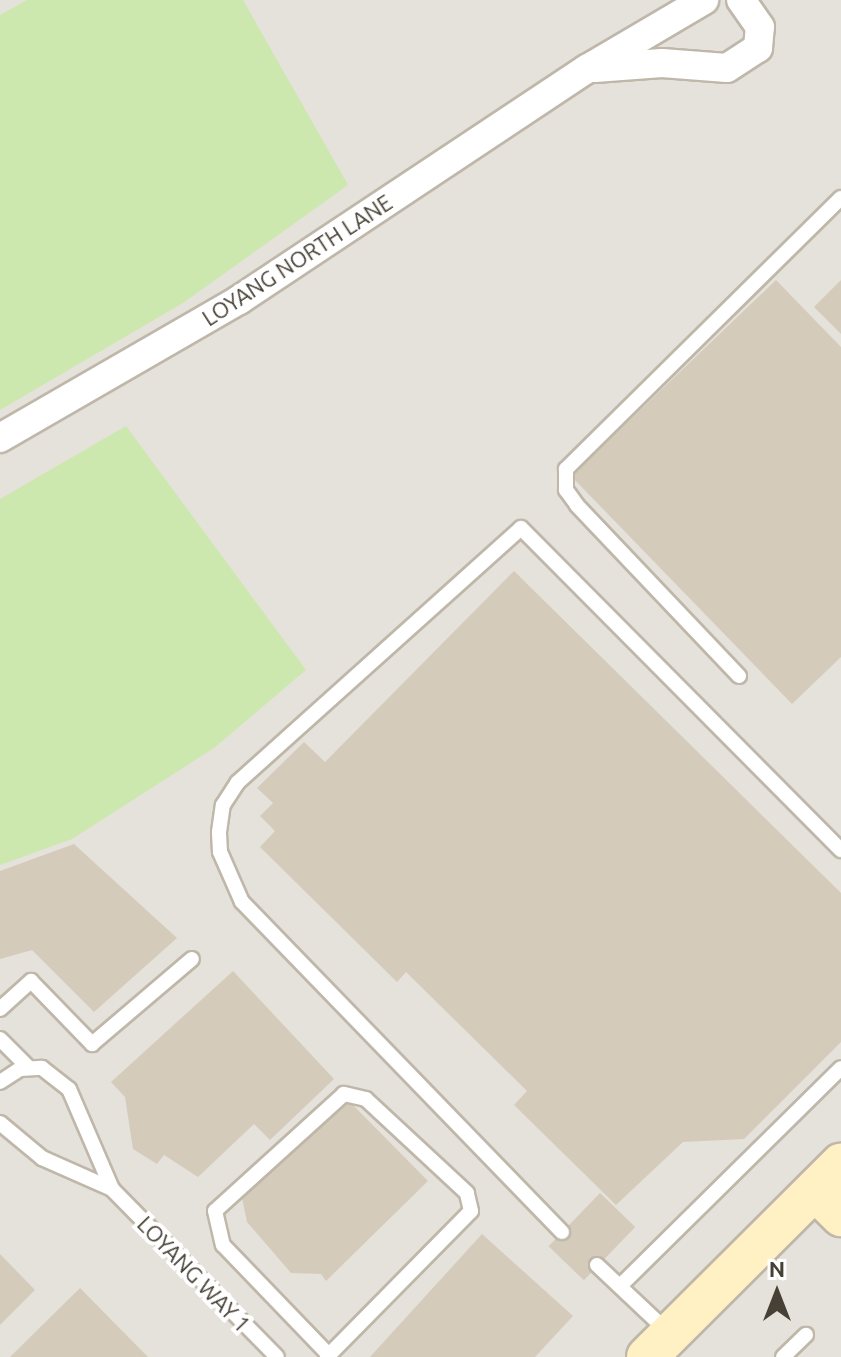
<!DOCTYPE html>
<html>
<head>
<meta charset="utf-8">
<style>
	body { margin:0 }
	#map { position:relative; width:841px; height:1357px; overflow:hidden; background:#f3efe6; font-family:Ubuntu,sans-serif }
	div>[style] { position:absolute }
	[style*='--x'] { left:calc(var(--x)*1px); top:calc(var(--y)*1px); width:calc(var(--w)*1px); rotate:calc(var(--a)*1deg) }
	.industrial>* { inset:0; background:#e5e1db; transform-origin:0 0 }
	.green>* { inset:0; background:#cde8ae }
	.building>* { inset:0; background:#d5cbbb; transform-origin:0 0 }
	.roads { filter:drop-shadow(2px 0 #bfb7a9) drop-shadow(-2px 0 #bfb7a9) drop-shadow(0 2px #bfb7a9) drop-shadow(0 -2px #bfb7a9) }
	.lane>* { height:14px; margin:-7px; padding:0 7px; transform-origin:7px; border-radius:7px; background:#fff }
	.street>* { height:28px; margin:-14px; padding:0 14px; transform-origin:14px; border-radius:14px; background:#fff }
	.secondary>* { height:40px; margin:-20px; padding:0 20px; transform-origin:20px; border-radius:20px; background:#fff1c4 }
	span { translate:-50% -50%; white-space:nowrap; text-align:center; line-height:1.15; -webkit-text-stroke:8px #fff; paint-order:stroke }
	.street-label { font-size:22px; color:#464035 }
	.north { position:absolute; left:737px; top:1253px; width:80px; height:80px; -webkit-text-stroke:6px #fff; paint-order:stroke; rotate:0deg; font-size:22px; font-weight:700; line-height:32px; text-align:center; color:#464035 }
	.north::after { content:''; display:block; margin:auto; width:28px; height:36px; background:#464035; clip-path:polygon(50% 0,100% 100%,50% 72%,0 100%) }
</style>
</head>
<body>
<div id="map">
	<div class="industrial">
		<i style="left:0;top:0;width:841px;height:1357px"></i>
	</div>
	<div class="green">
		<i style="clip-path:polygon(27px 0,243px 0,348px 185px,183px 303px,0 410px,0 15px)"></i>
		<i style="clip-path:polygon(126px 426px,306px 670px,214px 748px,72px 839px,0 865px,0 499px)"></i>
	</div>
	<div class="building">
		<i style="clip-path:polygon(776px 280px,841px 347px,841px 657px,792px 704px,571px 476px)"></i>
		<i style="clip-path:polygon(841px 280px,841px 334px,814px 307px)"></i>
		<i style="clip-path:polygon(514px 571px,841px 893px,841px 1042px,744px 1139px,683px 1142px,616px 1205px,514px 1105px,527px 1091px,406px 972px,397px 982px,260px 847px,275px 831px,260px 816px,273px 803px,257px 788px,304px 742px,325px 762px)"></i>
		<i style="clip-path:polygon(74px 844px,177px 938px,94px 1012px,32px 950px,0 959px,0 871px)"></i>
		<i style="clip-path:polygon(233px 971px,334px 1079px,270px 1140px,254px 1124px,198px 1177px,164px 1155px,157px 1164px,133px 1149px,125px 1097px,111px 1082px)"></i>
		<i style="clip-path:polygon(345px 1097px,428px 1181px,326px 1281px,321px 1274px,291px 1273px,247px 1222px,241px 1193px)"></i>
		<i style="left:600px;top:1193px;width:49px;height:74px;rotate:44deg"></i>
		<i style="clip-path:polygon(482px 1234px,573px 1316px,535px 1357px,370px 1357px)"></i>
		<i style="clip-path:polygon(0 1254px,35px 1290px,0 1325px)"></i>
		<i style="clip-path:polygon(80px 1288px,148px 1357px,10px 1357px)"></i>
	</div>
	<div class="roads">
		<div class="lane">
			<i style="--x:739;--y:676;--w:236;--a:-133.5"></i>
			<i style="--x:577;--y:505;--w:19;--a:-126"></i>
			<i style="--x:566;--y:490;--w:21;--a:-90"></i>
			<i style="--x:566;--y:469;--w:386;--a:-44.6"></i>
			<i style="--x:0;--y:1009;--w:42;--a:-42.1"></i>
			<i style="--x:31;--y:981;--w:88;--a:45.9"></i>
			<i style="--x:92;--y:1044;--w:131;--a:-40.4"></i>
			<i style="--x:0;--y:1039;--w:41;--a:45"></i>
			<i style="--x:0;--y:1082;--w:24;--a:-33"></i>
			<i style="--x:20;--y:1069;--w:22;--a:-3"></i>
			<i style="--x:42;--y:1068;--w:34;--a:38"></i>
			<i style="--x:69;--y:1089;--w:109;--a:66.7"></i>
			<i style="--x:0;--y:1123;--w:55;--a:39.8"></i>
			<i style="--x:42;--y:1158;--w:77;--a:23.9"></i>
			<i style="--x:112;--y:1189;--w:235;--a:45.5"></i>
			<i style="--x:562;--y:1232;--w:460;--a:-134.1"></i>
			<i style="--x:242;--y:902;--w:55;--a:-113.7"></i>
			<i style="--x:220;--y:852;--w:20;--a:-93"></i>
			<i style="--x:219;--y:832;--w:27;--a:-82"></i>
			<i style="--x:223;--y:805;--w:27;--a:-57"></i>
			<i style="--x:238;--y:782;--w:380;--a:-41.9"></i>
			<i style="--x:521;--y:528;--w:454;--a:45.2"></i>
			<i style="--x:597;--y:1265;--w:96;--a:43.3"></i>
			<i style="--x:620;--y:1286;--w:310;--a:-44.6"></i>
			<i style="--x:327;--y:1357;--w:205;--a:-45.4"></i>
			<i style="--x:471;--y:1211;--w:18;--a:-103"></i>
			<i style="--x:467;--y:1193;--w:138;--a:-137.1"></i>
			<i style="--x:366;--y:1099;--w:23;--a:-167"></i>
			<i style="--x:344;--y:1094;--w:174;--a:137.8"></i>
			<i style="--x:215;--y:1211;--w:35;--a:77"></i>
			<i style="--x:223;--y:1245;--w:153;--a:46.1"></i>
			<i style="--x:783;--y:1357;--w:32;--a:-44"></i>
		</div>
		<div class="street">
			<i style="--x:595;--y:68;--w:67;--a:-4.3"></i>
			<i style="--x:662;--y:63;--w:65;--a:4.4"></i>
			<i style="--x:727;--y:68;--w:37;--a:-33"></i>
			<i style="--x:758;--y:48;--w:21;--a:-85"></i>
			<i style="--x:760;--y:27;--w:33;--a:-125"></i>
			<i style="--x:0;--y:438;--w:276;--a:-30"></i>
			<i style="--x:239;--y:300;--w:418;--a:-33.6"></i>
			<i style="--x:587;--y:69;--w:136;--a:-30.5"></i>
		</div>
		<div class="secondary">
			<i style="--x:815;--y:1190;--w:37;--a:45"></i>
			<i style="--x:647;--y:1357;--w:274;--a:-44.9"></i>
		</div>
	</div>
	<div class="street-label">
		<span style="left:297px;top:260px;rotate:-33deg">LOYANG NORTH LANE</span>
		<span style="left:194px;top:1274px;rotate:46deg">LOYANG WAY 1</span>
	</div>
	<div class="north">N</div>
</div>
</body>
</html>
